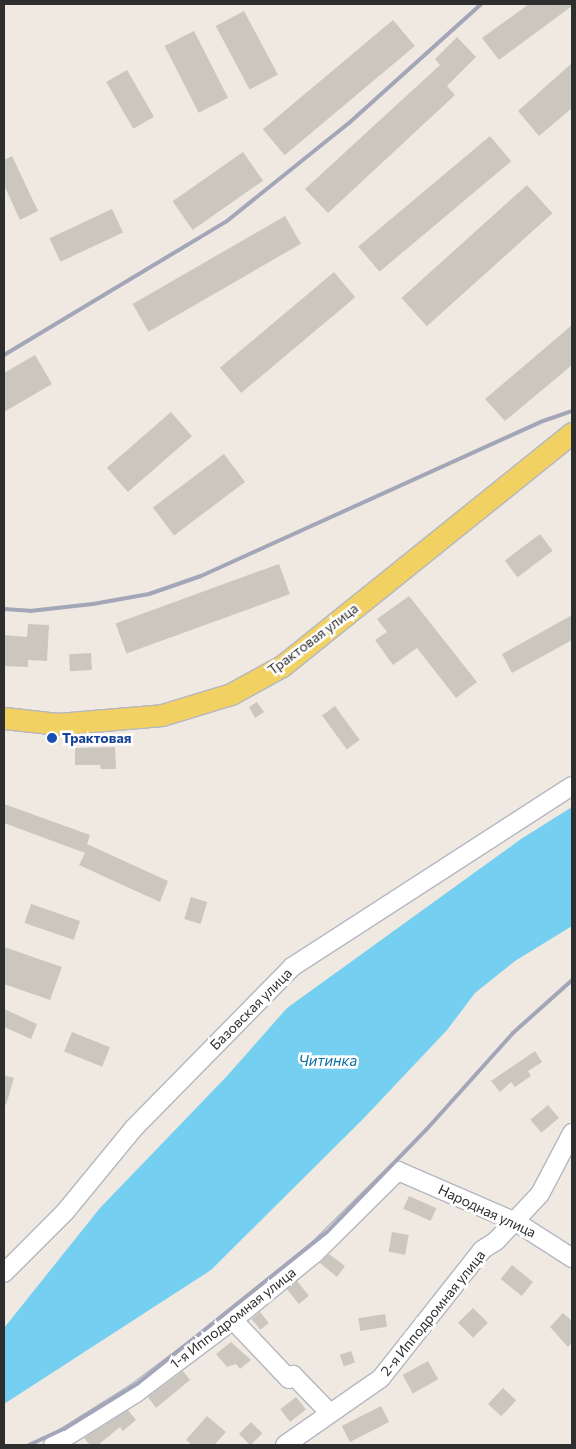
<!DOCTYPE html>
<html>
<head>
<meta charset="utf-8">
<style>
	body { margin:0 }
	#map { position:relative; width:576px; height:1449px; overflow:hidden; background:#efe9e1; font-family:Commissioner,sans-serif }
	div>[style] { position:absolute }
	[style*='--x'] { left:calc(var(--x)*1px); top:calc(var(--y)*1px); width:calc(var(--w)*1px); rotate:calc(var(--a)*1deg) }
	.water>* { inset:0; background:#75cff0 }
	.building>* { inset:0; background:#cbc7bf; transform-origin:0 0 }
	.roads { filter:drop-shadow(1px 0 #b4b7c1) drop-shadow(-1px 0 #b4b7c1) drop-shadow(0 1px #b4b7c1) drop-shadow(0 -1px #b4b7c1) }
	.minor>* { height:18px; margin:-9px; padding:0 9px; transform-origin:9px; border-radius:9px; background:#fff }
	.major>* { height:21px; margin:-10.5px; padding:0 10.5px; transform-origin:10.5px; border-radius:10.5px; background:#f2d163 }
	.rail>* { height:4px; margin:-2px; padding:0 2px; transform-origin:2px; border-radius:2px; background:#a3a6b8 }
	.dots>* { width:14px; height:14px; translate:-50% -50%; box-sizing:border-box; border:2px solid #fff; border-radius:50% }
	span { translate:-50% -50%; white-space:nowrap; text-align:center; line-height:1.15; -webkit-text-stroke:5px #fff; paint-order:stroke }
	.street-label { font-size:14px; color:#2e2e2e }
	.transit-label { font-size:14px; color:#164399; font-weight:700 }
	.left { translate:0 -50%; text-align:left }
	.water-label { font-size:15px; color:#0d6fa3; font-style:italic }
	.frame { position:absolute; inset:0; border:5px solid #2e2e2e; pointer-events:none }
</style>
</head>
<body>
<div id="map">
	<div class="water">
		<i style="clip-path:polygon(572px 807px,572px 926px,515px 961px,475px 993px,447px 1030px,364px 1118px,211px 1270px,4px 1404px,4px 1328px,100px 1208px,227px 1076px,287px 1008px,521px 839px)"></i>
	</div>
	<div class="building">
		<i style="clip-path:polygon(529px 4px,572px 4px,572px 6px,499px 60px,482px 38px)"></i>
		<i style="left:244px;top:11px;width:72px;height:32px;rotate:62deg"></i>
		<i style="left:393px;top:20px;width:34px;height:170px;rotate:50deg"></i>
		<i style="left:194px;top:31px;width:75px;height:33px;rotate:63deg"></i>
		<i style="clip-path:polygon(457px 37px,476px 57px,447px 86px,455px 95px,328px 213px,305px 189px,440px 65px,435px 59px)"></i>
		<i style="clip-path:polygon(572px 63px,572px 108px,539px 136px,518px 111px)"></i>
		<i style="left:127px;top:70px;width:54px;height:24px;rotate:60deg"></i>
		<i style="left:490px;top:136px;width:33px;height:172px;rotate:50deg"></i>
		<i style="left:243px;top:152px;width:35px;height:86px;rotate:55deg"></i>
		<i style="clip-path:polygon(12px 156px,38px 211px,20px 220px,4px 185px,4px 160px)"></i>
		<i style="left:527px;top:185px;width:38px;height:169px;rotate:48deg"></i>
		<i style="left:112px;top:209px;width:26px;height:69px;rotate:65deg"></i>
		<i style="left:285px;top:216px;width:32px;height:176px;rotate:60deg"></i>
		<i style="left:334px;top:272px;width:33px;height:149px;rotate:50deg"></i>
		<i style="clip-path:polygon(572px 325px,572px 365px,505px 421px,485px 399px)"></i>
		<i style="clip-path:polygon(35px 355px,52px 384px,4px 412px,4px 373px)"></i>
		<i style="left:171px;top:412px;width:32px;height:85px;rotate:49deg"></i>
		<i style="left:224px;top:454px;width:35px;height:89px;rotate:53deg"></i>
		<i style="left:540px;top:534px;width:21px;height:44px;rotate:53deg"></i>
		<i style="left:279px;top:564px;width:32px;height:174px;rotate:70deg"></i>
		<i style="clip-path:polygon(409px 596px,477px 682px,456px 698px,417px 648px,393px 665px,375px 640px,387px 632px,377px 619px)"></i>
		<i style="clip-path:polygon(572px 615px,572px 640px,512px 673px,502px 654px)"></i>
		<i style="clip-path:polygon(28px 624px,49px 625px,47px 661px,28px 660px,28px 667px,4px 666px,4px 635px,27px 637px)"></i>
		<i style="left:91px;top:653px;width:17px;height:22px;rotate:87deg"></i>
		<i style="clip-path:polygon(257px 702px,264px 712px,255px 718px,249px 707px)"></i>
		<i style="left:335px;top:706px;width:42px;height:16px;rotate:54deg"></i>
		<i style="clip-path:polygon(115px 747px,116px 769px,101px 769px,100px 765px,75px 765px,75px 748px)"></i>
		<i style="clip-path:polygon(4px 804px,90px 835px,87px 844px,168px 881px,160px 902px,79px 865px,85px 853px,4px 823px)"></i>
		<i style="left:191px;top:897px;width:17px;height:23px;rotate:17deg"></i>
		<i style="left:31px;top:904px;width:52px;height:20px;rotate:19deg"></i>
		<i style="clip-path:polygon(4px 947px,62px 967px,50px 1000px,4px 984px)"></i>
		<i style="clip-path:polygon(4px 1009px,37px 1024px,31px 1039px,4px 1027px)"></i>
		<i style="left:72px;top:1032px;width:41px;height:21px;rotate:22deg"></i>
		<i style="clip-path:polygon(535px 1051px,542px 1062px,528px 1071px,531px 1076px,515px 1087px,511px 1082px,500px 1092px,491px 1081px)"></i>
		<i style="clip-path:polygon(4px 1075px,14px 1078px,6px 1105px,4px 1104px)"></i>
		<i style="left:548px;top:1105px;width:17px;height:23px;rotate:50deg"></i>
		<i style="left:409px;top:1196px;width:30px;height:14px;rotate:24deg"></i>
		<i style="left:392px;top:1232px;width:17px;height:20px;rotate:10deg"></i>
		<i style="clip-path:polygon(329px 1254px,345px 1266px,337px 1277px,320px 1263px)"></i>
		<i style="left:512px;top:1265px;width:27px;height:18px;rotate:39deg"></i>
		<i style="left:297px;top:1281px;width:19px;height:13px;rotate:51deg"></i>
		<i style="left:473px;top:1308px;width:21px;height:21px;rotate:45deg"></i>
		<i style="left:260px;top:1312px;width:14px;height:11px;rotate:51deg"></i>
		<i style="clip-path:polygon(563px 1313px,572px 1321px,572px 1342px,568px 1347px,550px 1327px)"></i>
		<i style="left:385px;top:1314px;width:13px;height:27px;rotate:81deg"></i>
		<i style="clip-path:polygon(231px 1342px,251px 1360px,240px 1369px,236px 1364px,227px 1367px,216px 1354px)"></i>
		<i style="left:351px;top:1351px;width:12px;height:12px;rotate:70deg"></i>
		<i style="left:428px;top:1361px;width:21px;height:29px;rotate:61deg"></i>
		<i style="clip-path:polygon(183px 1371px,190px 1380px,156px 1408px,148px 1397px)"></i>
		<i style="left:503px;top:1388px;width:18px;height:22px;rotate:43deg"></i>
		<i style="left:296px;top:1397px;width:16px;height:20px;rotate:52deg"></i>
		<i style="left:381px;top:1406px;width:18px;height:44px;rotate:63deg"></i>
		<i style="clip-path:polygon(128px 1410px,136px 1420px,123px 1431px,120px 1427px,98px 1445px,90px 1445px,84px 1438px)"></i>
		<i style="clip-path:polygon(207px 1416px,226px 1432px,214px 1445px,192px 1445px,186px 1440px)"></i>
		<i style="left:251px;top:1422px;width:16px;height:17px;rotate:45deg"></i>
	</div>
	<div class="roads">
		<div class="minor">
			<i style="--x:4;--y:1273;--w:86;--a:-45"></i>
			<i style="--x:65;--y:1212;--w:109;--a:-50.6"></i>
			<i style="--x:134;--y:1128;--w:226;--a:-45.5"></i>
			<i style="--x:292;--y:967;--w:333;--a:-32.9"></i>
			<i style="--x:233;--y:1320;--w:81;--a:46.5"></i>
			<i style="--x:289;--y:1379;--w:6;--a:-45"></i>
			<i style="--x:293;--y:1375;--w:52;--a:45.8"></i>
			<i style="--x:53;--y:1445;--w:98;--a:-32.1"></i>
			<i style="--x:136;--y:1393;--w:121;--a:-37"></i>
			<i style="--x:233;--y:1320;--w:106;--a:-39.3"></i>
			<i style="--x:315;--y:1253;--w:117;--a:-44.7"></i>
			<i style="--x:398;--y:1171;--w:129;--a:23.4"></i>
			<i style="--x:516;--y:1222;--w:67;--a:32.7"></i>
			<i style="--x:285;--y:1445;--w:117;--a:-34.9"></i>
			<i style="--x:381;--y:1378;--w:163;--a:-51.7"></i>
			<i style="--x:482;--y:1250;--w:17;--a:-33"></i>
			<i style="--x:496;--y:1241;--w:64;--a:-46.9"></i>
			<i style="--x:540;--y:1194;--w:69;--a:-62.3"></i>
		</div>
		<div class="major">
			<i style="--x:4;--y:718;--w:54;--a:6.3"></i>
			<i style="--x:58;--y:724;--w:104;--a:-4.9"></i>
			<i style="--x:162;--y:715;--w:72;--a:-16.9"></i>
			<i style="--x:231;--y:694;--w:58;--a:-28.8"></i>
			<i style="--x:282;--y:666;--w:372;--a:-38.8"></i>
		</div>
	</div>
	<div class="rail">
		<i style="--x:4;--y:355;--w:260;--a:-31"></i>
		<i style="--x:227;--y:221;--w:156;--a:-38.8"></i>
		<i style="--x:349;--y:123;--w:178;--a:-42"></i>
		<i style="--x:4;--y:609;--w:26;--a:4"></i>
		<i style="--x:30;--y:611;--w:63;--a:-6.3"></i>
		<i style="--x:93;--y:604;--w:57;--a:-10.1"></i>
		<i style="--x:149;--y:594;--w:55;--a:-19.1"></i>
		<i style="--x:201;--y:576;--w:375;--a:-24.4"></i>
		<i style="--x:543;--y:421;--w:31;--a:-19"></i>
		<i style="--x:29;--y:1445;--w:38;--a:-25"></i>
		<i style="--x:64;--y:1429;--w:86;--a:-31.7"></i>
		<i style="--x:137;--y:1384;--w:243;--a:-38.7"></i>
		<i style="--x:327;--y:1232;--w:142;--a:-45.9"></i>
		<i style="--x:426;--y:1130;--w:130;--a:-48.1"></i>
		<i style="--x:513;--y:1033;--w:79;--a:-41.9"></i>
	</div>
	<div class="dots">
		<i style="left:52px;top:738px;background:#1a4fb4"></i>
	</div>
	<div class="street-label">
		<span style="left:313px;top:639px;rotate:-37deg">Трактовая улица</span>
		<span style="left:251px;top:1009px;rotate:-45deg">Базовская улица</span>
		<span style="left:487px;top:1211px;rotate:25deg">Народная улица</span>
		<span style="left:433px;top:1313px;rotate:-51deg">2-я Ипподромная улица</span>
		<span style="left:233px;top:1318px;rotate:-38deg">1-я Ипподромная улица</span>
	</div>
	<div class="transit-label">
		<span class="left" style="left:62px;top:738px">Трактовая</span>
	</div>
	<div class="water-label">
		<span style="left:328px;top:1061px">Читинка</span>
	</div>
	<div class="frame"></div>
</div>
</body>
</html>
